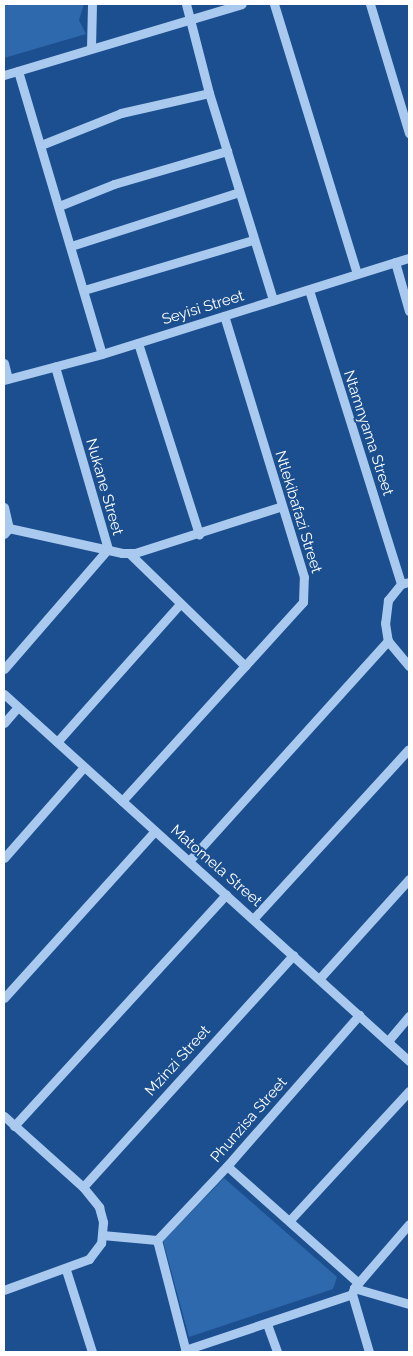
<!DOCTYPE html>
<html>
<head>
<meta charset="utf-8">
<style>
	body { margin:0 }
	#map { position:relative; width:413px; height:1356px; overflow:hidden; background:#1b4f8f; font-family:Raleway,sans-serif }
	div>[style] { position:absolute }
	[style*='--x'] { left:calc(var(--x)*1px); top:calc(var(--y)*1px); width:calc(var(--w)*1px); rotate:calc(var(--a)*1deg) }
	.green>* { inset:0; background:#2e69ad }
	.minor>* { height:9px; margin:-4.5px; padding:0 4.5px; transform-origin:4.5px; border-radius:4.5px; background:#a9c9ee }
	span { translate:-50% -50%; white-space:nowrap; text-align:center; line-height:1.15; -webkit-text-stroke:4px #1b4f8f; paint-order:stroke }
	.street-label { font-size:15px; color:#fff }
	.frame { position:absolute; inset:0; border:5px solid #fff; pointer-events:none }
</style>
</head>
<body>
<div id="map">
	<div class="green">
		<i style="clip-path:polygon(4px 4px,84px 4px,79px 20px,86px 34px,4px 58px)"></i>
		<i style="clip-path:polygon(224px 1178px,337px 1277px,333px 1289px,189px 1337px,163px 1241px)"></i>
	</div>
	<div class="minor">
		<i style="--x:186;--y:4;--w:92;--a:75.5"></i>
		<i style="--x:209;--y:93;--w:217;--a:72.8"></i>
		<i style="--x:274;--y:4;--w:282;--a:72.9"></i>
		<i style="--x:370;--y:4;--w:135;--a:73.2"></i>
		<i style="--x:91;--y:48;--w:44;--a:-88.7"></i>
		<i style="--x:18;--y:71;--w:295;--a:73.5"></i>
		<i style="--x:4;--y:75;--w:248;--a:-16.6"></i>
		<i style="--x:41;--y:145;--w:86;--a:-21.8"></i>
		<i style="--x:121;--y:113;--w:90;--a:-12.8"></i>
		<i style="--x:59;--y:206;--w:59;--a:-21.8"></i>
		<i style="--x:114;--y:184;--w:118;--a:-16.3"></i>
		<i style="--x:71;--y:246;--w:176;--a:-17.8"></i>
		<i style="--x:395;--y:262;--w:51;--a:74.1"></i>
		<i style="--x:84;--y:290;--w:176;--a:-16.5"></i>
		<i style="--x:309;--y:290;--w:308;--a:72.6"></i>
		<i style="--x:138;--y:343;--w:201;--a:72.3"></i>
		<i style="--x:4;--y:363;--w:16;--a:76"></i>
		<i style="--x:4;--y:380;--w:101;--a:-14.9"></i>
		<i style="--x:102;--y:354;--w:322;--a:-17.4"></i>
		<i style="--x:4;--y:507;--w:22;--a:77"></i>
		<i style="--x:9;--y:528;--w:8;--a:130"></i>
		<i style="--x:4;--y:527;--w:121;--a:12.4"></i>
		<i style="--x:122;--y:553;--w:13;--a:0"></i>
		<i style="--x:135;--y:553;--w:154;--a:-17.7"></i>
		<i style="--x:129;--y:553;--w:162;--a:44.2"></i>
		<i style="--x:409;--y:582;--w:8;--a:166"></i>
		<i style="--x:401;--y:584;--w:21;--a:129"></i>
		<i style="--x:388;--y:600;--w:23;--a:97"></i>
		<i style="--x:385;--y:623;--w:18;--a:81"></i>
		<i style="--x:388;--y:641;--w:33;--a:50"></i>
		<i style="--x:4;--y:669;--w:159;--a:-49.1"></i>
		<i style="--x:108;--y:549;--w:190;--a:-106.2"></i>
		<i style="--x:4;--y:694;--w:547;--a:42.18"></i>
		<i style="--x:4;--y:723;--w:21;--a:-49"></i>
		<i style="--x:57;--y:742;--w:185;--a:-48.3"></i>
		<i style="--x:122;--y:801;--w:269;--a:-47.7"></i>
		<i style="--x:303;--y:602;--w:25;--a:-88"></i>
		<i style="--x:304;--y:577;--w:273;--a:-107"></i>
		<i style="--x:4;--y:858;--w:121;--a:-48.7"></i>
		<i style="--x:189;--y:861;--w:297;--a:-47.9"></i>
		<i style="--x:254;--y:918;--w:229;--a:-47.5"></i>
		<i style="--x:319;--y:979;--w:135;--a:-48"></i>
		<i style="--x:4;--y:998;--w:225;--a:-47.9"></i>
		<i style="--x:388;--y:1041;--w:33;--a:-50"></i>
		<i style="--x:4;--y:1116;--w:106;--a:41.9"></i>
		<i style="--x:83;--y:1187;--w:26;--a:51"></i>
		<i style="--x:99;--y:1207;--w:16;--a:75"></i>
		<i style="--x:103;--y:1222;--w:21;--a:95"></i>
		<i style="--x:101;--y:1243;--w:20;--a:127"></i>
		<i style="--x:89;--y:1259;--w:90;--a:160"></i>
		<i style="--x:14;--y:1126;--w:314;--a:-47.5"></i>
		<i style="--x:227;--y:1166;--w:173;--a:41.7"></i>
		<i style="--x:83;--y:1187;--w:313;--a:-47.8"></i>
		<i style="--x:290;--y:1220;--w:176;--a:-47.3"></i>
		<i style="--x:102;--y:1235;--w:55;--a:5.2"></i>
		<i style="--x:157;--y:1240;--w:102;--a:-46.6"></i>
		<i style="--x:227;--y:1166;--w:201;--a:-48.8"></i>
		<i style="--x:157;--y:1240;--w:116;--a:75.5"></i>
		<i style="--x:66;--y:1270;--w:86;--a:72.4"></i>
		<i style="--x:354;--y:1288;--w:57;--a:16.2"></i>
		<i style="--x:267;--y:1324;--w:30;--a:70"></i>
		<i style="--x:185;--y:1350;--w:176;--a:-18.5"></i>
		<i style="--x:369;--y:1352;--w:60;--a:-106.3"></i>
		<i style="--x:352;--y:1294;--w:6;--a:-72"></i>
		<i style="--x:354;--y:1288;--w:84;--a:-49.3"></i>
	</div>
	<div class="street-label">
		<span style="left:203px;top:308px;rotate:-17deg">Seyisi Street</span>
		<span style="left:368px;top:433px;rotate:72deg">Ntamnyama Street</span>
		<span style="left:104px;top:487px;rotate:74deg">Nukane Street</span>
		<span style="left:298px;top:512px;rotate:73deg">Ntlekibafazi Street</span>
		<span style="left:216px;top:866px;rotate:41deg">Matomela Street</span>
		<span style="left:178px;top:1061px;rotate:-48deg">Mzinzi Street</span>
		<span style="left:249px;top:1120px;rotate:-49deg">Phunzisa Street</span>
	</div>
	<div class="frame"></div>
</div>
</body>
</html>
